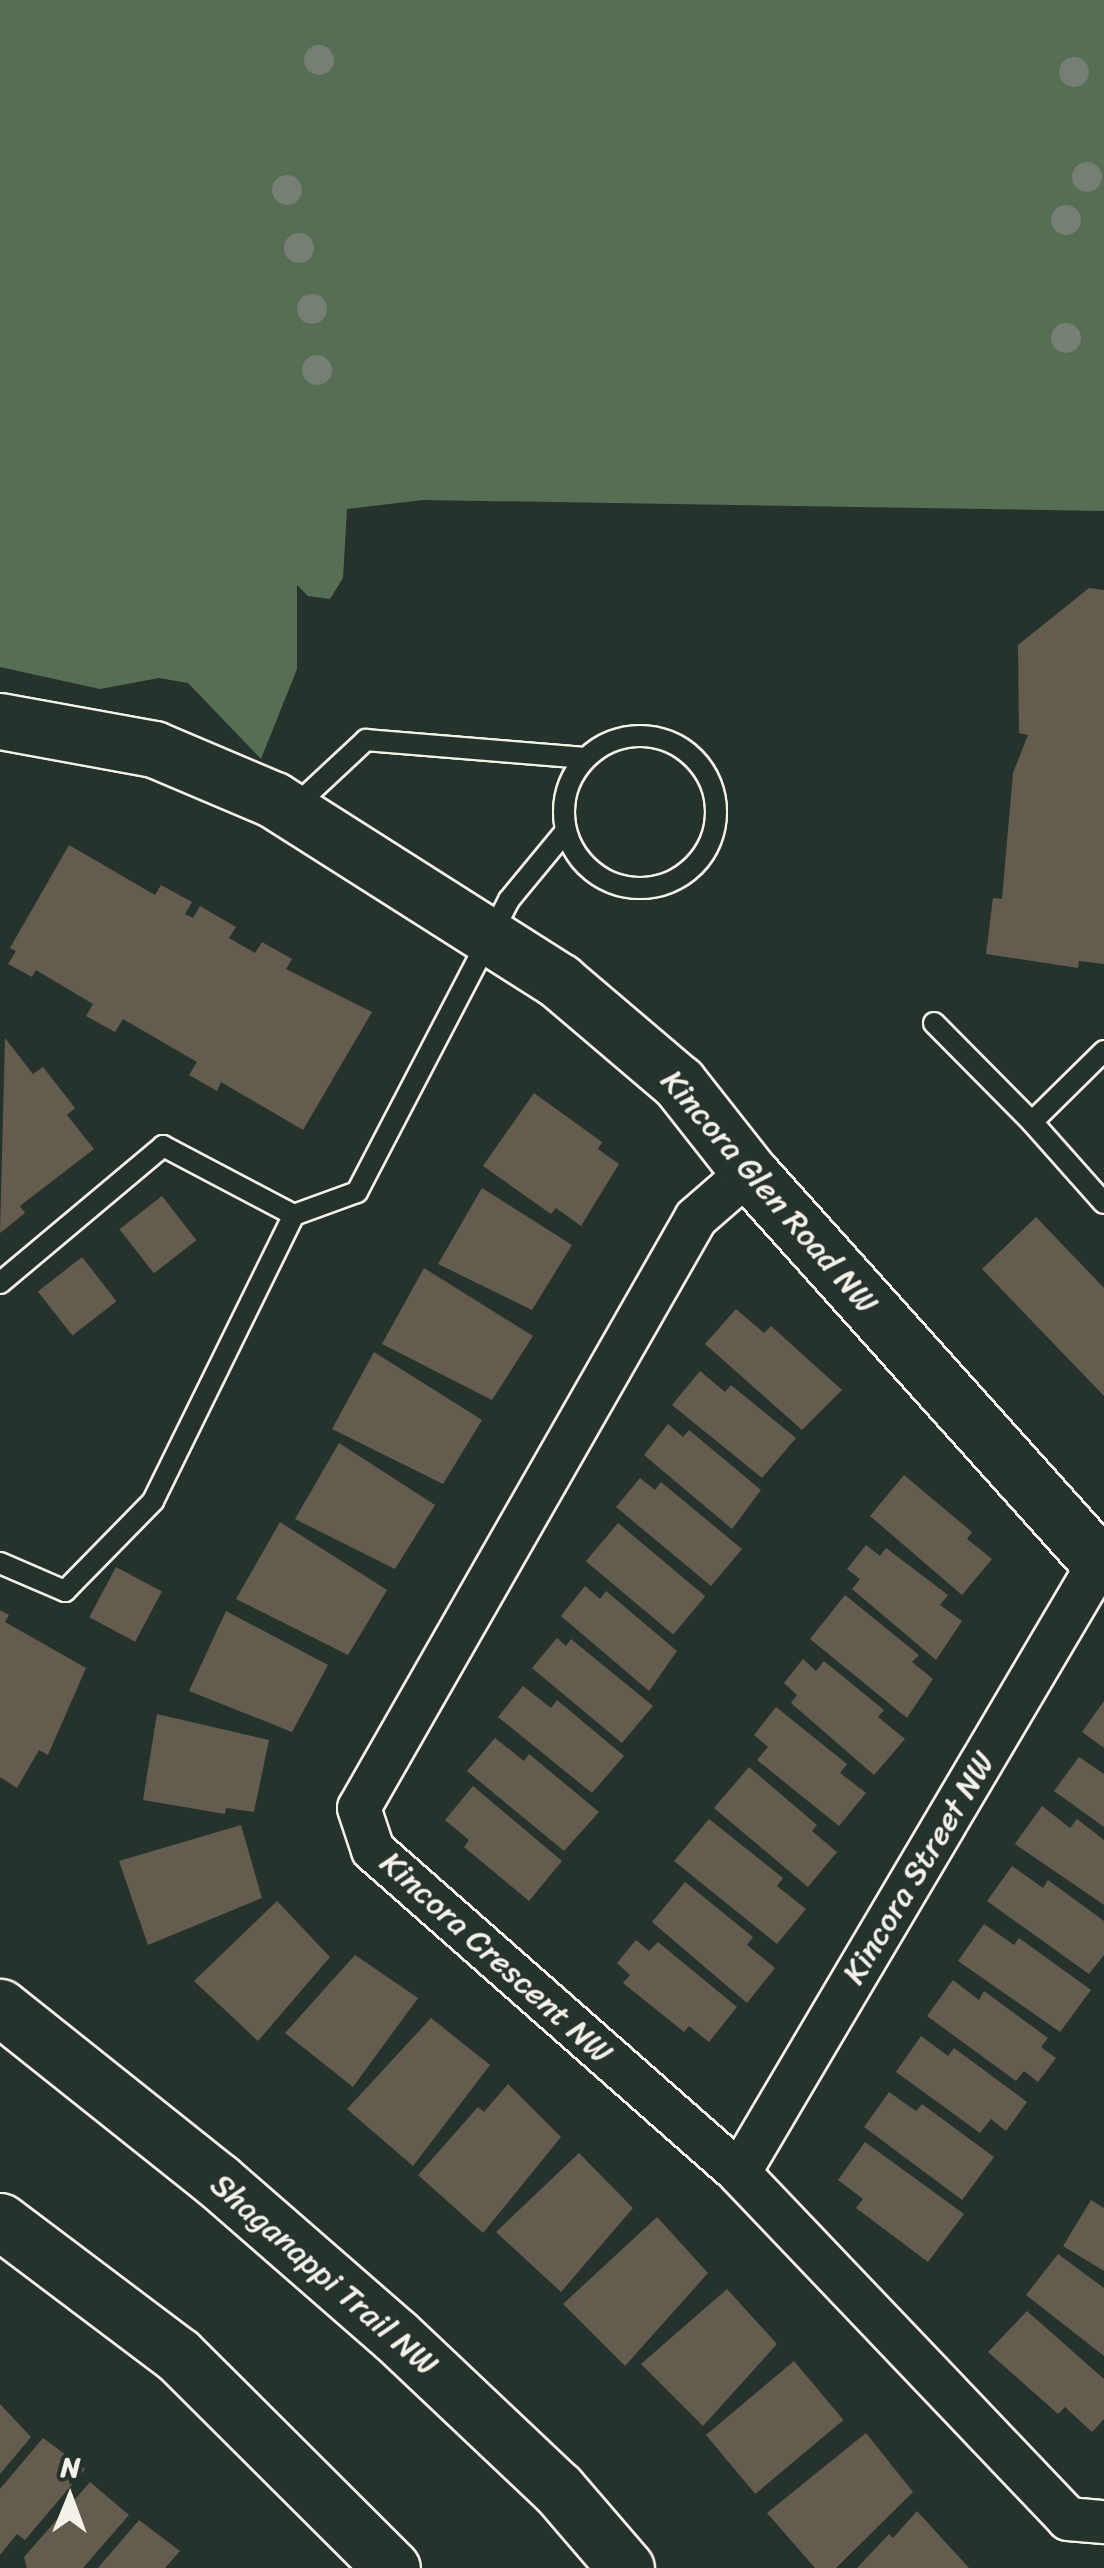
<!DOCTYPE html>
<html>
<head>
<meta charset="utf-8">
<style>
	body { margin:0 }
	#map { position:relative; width:1104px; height:2568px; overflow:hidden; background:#26332d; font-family:Sriracha,sans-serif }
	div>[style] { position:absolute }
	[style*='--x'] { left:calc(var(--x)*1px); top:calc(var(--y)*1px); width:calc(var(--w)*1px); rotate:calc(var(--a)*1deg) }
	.green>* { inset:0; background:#566e54 }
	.building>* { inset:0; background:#645c4e; transform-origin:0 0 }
	.roads { filter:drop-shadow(2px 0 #f4f1e8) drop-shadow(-2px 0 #f4f1e8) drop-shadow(0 2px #f4f1e8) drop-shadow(0 -2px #f4f1e8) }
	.lane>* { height:20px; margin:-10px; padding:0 10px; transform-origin:10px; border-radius:10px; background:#26332d }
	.lane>.ring { margin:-10px; padding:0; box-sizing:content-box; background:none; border:20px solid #26332d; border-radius:50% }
	.street>* { height:42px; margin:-21px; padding:0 21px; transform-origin:21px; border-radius:21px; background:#26332d }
	.secondary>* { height:55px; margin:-27.5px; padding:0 27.5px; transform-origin:27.5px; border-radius:27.5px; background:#26332d }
	.trees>* { width:30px; height:30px; margin:-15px; border-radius:50%; background:#757f73 }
	span { translate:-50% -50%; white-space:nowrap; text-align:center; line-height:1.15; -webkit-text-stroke:8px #26332d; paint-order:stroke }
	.street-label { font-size:32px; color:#f4f1e8 }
	.north { position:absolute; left:20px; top:2448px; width:100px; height:100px; -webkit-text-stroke:8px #26332d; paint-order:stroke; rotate:1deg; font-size:28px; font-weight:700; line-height:40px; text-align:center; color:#f4f1e8 }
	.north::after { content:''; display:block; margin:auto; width:35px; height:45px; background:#f4f1e8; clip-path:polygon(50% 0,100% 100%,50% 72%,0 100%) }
</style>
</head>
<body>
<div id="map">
	<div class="green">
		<i style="clip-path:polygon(0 0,1104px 0,1104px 511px,423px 500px,347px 509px,343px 578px,330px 599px,308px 596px,297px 585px,297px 669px,261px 759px,188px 683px,159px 678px,100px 689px,0 667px)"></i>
	</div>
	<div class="building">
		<i style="clip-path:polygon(1089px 588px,1104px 590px,1104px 964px,1079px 961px,1078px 968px,986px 954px,993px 898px,1002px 899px,1013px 773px,1028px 735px,1019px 733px,1018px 645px)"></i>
		<i style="clip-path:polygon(69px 845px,155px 895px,161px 885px,192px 902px,185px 914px,193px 918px,200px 906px,236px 927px,229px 938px,255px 953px,262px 942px,292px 959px,286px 969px,372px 1012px,303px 1130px,221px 1082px,217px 1091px,189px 1075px,197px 1062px,123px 1019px,115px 1032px,86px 1016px,93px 1004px,36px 970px,32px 977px,8px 964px,16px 951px,10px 948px)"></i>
		<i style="clip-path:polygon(5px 1038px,33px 1074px,43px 1067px,75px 1108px,67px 1115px,94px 1149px,20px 1206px,25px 1213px,0 1233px)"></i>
		<i style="clip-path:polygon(534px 1093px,602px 1142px,598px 1149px,619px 1164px,581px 1226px,556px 1208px,551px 1214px,483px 1166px)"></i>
		<i style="clip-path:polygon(482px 1188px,572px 1245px,532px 1310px,438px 1264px)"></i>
		<i style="left:162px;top:1196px;width:56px;height:54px;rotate:52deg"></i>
		<i style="clip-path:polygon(1036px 1217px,1104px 1288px,1104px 1396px,982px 1269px)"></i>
		<i style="left:82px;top:1257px;width:56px;height:56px;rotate:52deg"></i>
		<i style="clip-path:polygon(424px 1268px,533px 1336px,492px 1400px,382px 1344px)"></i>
		<i style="clip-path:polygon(736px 1309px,764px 1333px,771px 1326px,842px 1390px,802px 1430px,705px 1344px)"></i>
		<i style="clip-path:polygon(374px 1352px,482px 1420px,443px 1484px,332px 1429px)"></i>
		<i style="clip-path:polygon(700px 1371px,725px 1392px,731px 1385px,796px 1438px,762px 1478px,672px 1405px)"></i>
		<i style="clip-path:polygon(668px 1424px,683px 1437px,689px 1430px,761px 1490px,732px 1529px,644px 1455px)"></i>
		<i style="clip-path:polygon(339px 1443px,435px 1505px,395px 1569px,295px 1519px)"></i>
		<i style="clip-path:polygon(904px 1475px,972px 1532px,967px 1539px,992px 1559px,962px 1595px,870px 1516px)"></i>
		<i style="clip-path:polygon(640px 1478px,655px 1490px,661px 1482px,742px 1549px,711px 1586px,616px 1507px)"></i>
		<i style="clip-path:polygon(280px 1522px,387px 1590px,348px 1655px,236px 1599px)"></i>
		<i style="left:618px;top:1523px;width:114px;height:50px;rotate:40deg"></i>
		<i style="clip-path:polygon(866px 1545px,880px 1556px,886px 1548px,948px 1595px,940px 1605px,962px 1621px,936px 1660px,852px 1589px,860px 1579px,847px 1569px)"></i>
		<i style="left:116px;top:1567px;width:52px;height:57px;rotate:28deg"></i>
		<i style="clip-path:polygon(585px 1586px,600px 1599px,606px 1591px,677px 1651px,649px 1691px,561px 1616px)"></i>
		<i style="clip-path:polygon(845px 1595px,919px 1655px,912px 1662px,933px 1679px,907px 1718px,810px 1639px)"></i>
		<i style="clip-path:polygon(0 1610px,9px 1615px,5px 1622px,86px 1668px,48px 1755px,39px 1750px,17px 1788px,0 1777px)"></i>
		<i style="clip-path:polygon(226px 1611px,328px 1665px,292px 1732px,189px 1691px)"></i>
		<i style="clip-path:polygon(557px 1638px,566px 1646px,571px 1639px,653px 1706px,622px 1743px,532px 1668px)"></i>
		<i style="clip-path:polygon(803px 1659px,816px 1671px,824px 1661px,884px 1710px,878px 1717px,905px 1739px,874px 1775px,791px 1703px,797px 1695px,784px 1683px)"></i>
		<i style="clip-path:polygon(523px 1686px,551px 1708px,557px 1700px,624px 1756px,592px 1793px,498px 1717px)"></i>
		<i style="clip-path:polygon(1104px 1701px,1104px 1748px,1082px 1732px)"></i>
		<i style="clip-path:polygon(776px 1707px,847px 1764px,840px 1773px,866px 1793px,839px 1826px,757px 1760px,768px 1747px,754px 1735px)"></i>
		<i style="clip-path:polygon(157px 1714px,269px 1740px,254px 1812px,226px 1808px,225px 1814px,143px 1800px)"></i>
		<i style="clip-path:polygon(495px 1738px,524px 1761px,529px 1754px,599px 1812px,564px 1851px,467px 1771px)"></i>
		<i style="clip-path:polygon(1079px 1757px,1104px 1774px,1104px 1827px,1054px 1791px)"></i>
		<i style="clip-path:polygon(749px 1767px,817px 1825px,812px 1831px,837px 1852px,808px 1887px,714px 1808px)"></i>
		<i style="clip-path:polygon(473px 1786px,562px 1861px,529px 1901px,464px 1847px,469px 1840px,445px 1820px)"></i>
		<i style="clip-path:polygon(1042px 1806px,1070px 1828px,1077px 1819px,1104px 1840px,1104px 1905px,1015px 1844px)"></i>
		<i style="clip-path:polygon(709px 1819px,783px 1878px,777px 1886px,806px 1909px,777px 1944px,674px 1861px)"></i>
		<i style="clip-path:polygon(241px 1825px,262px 1898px,148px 1945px,119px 1861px)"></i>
		<i style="clip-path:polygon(1012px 1866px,1043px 1888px,1048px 1880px,1104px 1921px,1104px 1955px,1089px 1974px,987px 1901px)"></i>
		<i style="clip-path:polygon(685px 1882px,753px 1937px,747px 1945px,775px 1968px,747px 2003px,652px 1922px)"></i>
		<i style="clip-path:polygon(277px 1901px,330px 1957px,258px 2041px,194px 1981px)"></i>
		<i style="clip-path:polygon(984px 1924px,1014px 1945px,1019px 1938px,1091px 1990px,1060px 2032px,958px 1961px)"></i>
		<i style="clip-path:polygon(636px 1940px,649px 1951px,658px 1942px,737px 2007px,709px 2042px,689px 2026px,684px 2032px,623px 1983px,630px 1975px,617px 1963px)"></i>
		<i style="clip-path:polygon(355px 1955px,418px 1998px,353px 2087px,285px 2033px)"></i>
		<i style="clip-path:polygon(953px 1980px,979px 2000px,984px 1991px,1048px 2038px,1041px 2047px,1056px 2058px,1038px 2082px,1024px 2071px,1016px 2081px,927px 2016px)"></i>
		<i style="clip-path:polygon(431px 2018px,490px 2065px,413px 2166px,347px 2109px)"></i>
		<i style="clip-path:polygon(921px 2036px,948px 2056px,954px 2048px,1027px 2102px,1006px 2131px,991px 2119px,980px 2133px,896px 2072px)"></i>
		<i style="clip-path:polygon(508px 2084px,561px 2137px,483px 2233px,418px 2175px,478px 2107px,484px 2112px)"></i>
		<i style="clip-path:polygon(889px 2092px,916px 2111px,922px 2104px,994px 2157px,962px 2200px,864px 2127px)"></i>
		<i style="clip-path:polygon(865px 2142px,964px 2214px,928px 2262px,856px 2208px,863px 2199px,838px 2180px)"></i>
		<i style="clip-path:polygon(579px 2153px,633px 2208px,561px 2292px,496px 2232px)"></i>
		<i style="clip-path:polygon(1091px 2200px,1104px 2208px,1104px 2271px,1063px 2246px)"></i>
		<i style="clip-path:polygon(657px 2217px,708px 2273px,625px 2366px,563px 2304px)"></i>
		<i style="clip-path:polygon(1058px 2254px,1104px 2288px,1104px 2356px,1026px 2295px)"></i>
		<i style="clip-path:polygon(727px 2289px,777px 2344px,703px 2426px,641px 2364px)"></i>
		<i style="clip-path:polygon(1027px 2311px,1104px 2379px,1104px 2419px,1092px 2432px,1065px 2407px,1058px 2414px,988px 2352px)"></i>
		<i style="left:794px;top:2361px;width:77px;height:115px;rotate:50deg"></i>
		<i style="clip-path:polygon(0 2404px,31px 2437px,0 2474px)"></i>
		<i style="clip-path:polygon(866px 2433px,913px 2492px,836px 2568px,815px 2568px,767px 2513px)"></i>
		<i style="clip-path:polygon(43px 2438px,85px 2469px,25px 2540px,17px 2534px,0 2555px,0 2489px)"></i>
		<i style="clip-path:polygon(90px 2482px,129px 2515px,83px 2568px,27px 2568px,24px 2557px)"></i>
		<i style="clip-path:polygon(917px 2511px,969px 2568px,857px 2568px,889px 2534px,893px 2538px)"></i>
		<i style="clip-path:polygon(139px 2520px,180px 2551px,165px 2568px,98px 2568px)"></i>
	</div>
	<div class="roads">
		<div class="lane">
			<i class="ring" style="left:564px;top:736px;width:132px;height:132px"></i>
			<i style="--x:293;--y:808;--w:100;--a:-43"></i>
			<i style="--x:366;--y:740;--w:219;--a:4.7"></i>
			<i style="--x:934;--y:1023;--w:139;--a:45.3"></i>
			<i style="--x:1104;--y:1051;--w:101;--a:135.4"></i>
			<i style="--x:1032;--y:1122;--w:108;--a:48.4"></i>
			<i style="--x:0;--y:1283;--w:213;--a:-40"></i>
			<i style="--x:163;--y:1146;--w:148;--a:27.8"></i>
			<i style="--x:0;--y:1563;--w:71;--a:23.3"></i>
			<i style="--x:65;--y:1591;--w:126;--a:-45.6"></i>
			<i style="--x:153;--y:1501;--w:319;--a:-63.8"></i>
			<i style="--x:294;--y:1215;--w:67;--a:-20.1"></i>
			<i style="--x:357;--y:1192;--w:329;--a:-62.5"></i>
			<i style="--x:509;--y:900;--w:88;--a:-50.5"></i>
		</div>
		<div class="street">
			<i style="--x:749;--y:1172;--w:70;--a:139"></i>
			<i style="--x:696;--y:1218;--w:679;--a:119.73"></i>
			<i style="--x:359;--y:1808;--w:44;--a:71.6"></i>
			<i style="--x:373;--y:1850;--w:488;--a:41.4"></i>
			<i style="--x:739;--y:2173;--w:477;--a:46.4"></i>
			<i style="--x:1068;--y:2519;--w:36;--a:5"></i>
			<i style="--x:739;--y:2173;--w:708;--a:-59.45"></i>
		</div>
		<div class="secondary">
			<i style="--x:0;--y:721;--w:157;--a:10.3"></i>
			<i style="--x:154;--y:749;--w:130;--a:23"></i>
			<i style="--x:274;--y:800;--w:338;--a:32.4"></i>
			<i style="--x:559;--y:981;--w:157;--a:40.4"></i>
			<i style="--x:679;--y:1083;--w:113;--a:51.8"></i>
			<i style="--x:749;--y:1172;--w:532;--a:48.12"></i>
			<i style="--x:0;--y:2007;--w:278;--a:38.6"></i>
			<i style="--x:217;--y:2180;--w:237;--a:41.1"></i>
			<i style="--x:396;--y:2336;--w:223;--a:43.4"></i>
			<i style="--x:558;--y:2489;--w:104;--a:49.3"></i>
			<i style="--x:0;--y:2221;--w:223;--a:37"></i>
			<i style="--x:178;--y:2355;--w:302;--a:44.9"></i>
		</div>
	</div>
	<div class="trees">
		<i style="left:319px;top:60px"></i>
		<i style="left:1074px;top:72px"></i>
		<i style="left:1087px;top:177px"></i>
		<i style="left:287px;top:190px"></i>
		<i style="left:1066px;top:220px"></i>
		<i style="left:299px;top:248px"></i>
		<i style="left:312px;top:309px"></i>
		<i style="left:1066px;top:338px"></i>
		<i style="left:317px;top:370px"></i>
	</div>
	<div class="street-label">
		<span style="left:769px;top:1192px;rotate:49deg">Kincora Glen Road NW</span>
		<span style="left:919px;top:1868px;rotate:-59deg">Kincora Street NW</span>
		<span style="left:496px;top:1958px;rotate:42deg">Kincora Crescent NW</span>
		<span style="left:324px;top:2275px;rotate:41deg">Shaganappi Trail NW</span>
	</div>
	<div class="north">N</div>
</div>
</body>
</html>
